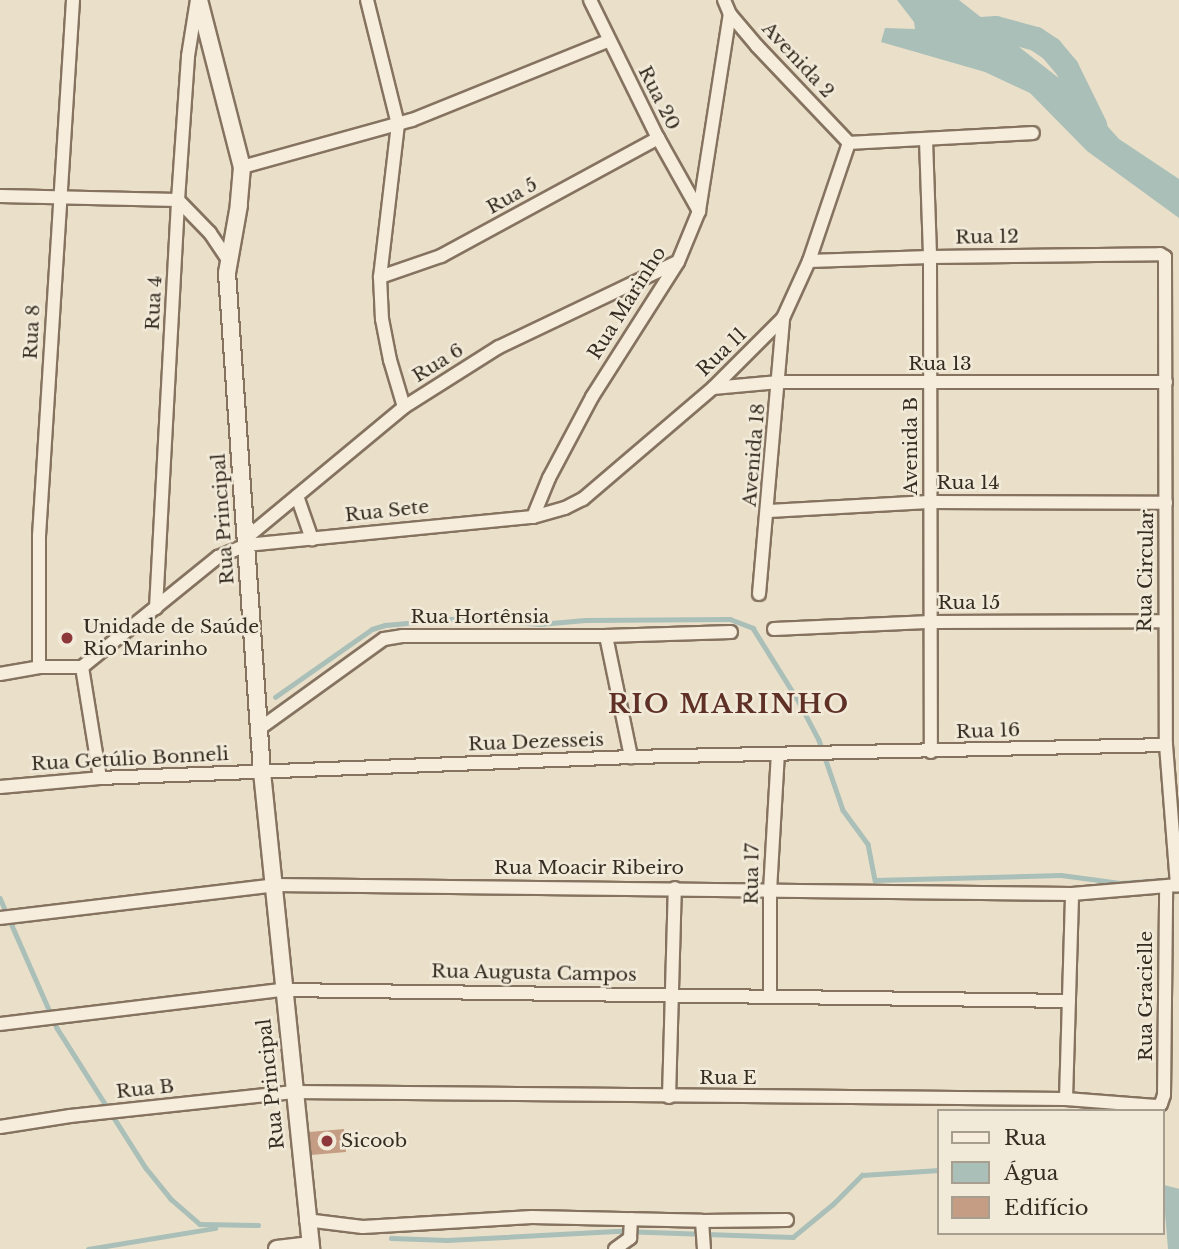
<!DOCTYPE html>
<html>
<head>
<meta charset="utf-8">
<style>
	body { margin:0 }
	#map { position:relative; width:1179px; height:1249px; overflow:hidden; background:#eae0ca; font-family:"Libre Baskerville",serif }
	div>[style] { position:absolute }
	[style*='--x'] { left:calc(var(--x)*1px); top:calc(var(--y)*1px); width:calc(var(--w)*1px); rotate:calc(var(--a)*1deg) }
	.water>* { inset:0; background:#aabfb8 }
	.stream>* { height:4.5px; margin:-2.25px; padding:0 2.25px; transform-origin:2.25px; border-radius:2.25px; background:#aabfb8 }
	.river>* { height:24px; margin:-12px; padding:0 12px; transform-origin:12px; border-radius:12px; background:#aabfb8 }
	.building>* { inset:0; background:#c49d84; transform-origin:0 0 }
	.roads { filter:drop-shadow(2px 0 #857360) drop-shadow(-2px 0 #857360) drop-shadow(0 2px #857360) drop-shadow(0 -2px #857360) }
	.street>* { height:12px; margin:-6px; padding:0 6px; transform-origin:6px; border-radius:6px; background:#f6eddd }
	.secondary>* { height:16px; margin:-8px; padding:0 8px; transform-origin:8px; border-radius:8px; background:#f6eddd }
	.dots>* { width:19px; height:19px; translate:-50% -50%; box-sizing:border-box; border:4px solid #f2ead9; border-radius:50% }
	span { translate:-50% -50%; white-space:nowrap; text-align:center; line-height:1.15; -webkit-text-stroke:5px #f2ead9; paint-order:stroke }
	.street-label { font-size:19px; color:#372c22 }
	.poi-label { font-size:19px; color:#372c22 }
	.left { translate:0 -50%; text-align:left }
	.district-label { font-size:26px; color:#5f3026; font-weight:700; letter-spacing:2px }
	.legend { position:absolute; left:937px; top:1109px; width:228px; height:126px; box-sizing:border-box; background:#f2ead9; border:2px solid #a79e90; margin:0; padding:9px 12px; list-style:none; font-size:21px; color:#372c22 }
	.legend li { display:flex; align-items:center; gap:14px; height:35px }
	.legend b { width:35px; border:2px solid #a79e90 }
</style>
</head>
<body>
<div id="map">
	<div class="water">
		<i style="clip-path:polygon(897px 0,959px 0,1060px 79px,1083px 99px,1119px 139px,1179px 179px,1179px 218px,1087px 151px,1030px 93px,985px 72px,881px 42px,885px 28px,915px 29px,914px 22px)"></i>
		<i style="clip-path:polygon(1163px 1189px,1179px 1189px,1179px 1249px,1168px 1249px)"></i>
	</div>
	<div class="stream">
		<i style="--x:275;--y:697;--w:118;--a:-35"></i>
		<i style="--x:372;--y:629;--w:14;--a:-17"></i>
		<i style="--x:385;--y:625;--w:78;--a:-5.1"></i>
		<i style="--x:463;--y:618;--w:77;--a:4.5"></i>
		<i style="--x:540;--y:624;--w:45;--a:-5.1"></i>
		<i style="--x:585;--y:620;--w:145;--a:-0.4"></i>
		<i style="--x:730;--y:619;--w:25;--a:21"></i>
		<i style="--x:753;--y:628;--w:87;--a:58.1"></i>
		<i style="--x:799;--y:702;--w:43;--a:62.2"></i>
		<i style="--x:819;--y:740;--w:74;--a:71.1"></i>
		<i style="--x:843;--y:810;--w:42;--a:53.7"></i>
		<i style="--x:868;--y:844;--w:37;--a:79"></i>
		<i style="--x:875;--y:880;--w:186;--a:-1.5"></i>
		<i style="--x:1061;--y:875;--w:61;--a:7.6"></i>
		<i style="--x:1121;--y:883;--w:54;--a:-4.2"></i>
		<i style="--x:0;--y:898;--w:142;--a:66.3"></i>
		<i style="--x:57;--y:1028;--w:166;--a:57.6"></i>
		<i style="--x:146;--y:1168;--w:40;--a:51"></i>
		<i style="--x:171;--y:1199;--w:38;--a:41"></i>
		<i style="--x:200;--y:1224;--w:58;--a:1"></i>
		<i style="--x:1163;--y:1187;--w:16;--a:14"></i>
		<i style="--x:391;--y:1238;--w:56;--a:2"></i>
		<i style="--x:447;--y:1240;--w:174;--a:-3"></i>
		<i style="--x:621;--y:1231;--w:172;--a:2"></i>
		<i style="--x:793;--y:1237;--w:52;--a:-39.5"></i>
		<i style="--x:833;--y:1204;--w:41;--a:-45"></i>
		<i style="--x:862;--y:1175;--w:77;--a:-3.7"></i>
		<i style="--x:88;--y:1249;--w:129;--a:-9.4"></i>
	</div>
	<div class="river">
		<i style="--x:931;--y:0;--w:26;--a:62"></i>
		<i style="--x:943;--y:23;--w:11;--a:45"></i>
		<i style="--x:951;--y:31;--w:45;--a:-3.8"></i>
		<i style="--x:996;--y:28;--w:41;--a:15.4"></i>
		<i style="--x:1036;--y:39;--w:18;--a:34"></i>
		<i style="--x:1051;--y:49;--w:25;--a:50"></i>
		<i style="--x:1067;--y:68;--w:64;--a:63.8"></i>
	</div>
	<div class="building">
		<i style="left:344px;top:1129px;width:23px;height:35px;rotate:85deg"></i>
	</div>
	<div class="roads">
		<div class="street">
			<i style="--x:367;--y:0;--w:128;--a:76"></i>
			<i style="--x:398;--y:124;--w:154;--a:96.7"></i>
			<i style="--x:380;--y:277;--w:42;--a:87.3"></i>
			<i style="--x:382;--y:319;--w:42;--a:79"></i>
			<i style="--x:390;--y:360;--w:49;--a:73.4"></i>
			<i style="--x:590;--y:0;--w:154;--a:63.8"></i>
			<i style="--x:658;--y:138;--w:84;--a:60.7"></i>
			<i style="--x:724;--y:0;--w:15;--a:67"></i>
			<i style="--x:730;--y:14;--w:42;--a:49.8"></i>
			<i style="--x:757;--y:46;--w:134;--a:46.5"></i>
			<i style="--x:926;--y:140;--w:117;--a:88"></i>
			<i style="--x:930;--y:257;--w:495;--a:89.9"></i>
			<i style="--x:849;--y:143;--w:184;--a:-3.1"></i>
			<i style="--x:242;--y:167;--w:176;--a:-15.5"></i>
			<i style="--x:412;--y:120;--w:211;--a:-22"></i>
			<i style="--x:0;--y:196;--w:178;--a:1.3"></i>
			<i style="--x:178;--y:200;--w:46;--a:45.9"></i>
			<i style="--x:210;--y:233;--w:30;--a:56"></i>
			<i style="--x:809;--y:261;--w:121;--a:-1.9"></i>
			<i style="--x:930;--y:257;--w:230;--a:-0.7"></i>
			<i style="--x:1160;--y:254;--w:6;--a:31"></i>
			<i style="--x:1165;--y:257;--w:488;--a:89.9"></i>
			<i style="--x:1166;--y:745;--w:141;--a:85.5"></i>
			<i style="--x:380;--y:277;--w:65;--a:-19"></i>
			<i style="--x:441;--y:256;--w:247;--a:-28.5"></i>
			<i style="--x:713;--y:388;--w:66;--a:-5.2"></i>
			<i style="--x:779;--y:382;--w:387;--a:0"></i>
			<i style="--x:297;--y:496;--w:46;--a:70.8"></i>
			<i style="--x:769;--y:511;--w:160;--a:-3.2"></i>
			<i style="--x:929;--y:502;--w:237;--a:0.2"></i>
			<i style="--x:533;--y:517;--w:42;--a:-67.7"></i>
			<i style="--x:549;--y:478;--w:92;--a:-62"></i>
			<i style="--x:592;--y:397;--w:160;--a:-57.5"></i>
			<i style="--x:678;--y:262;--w:55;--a:-67.6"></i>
			<i style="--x:699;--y:211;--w:199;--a:-81.1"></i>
			<i style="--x:245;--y:539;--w:207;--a:-39.7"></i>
			<i style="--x:404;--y:407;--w:112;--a:-32.3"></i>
			<i style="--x:499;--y:347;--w:195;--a:-25.5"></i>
			<i style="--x:759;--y:594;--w:277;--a:-85"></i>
			<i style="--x:156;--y:608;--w:409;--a:-86.9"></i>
			<i style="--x:178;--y:200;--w:144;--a:-86"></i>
			<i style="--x:188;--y:56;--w:57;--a:-80.9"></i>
			<i style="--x:774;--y:629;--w:157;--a:-2.6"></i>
			<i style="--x:931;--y:622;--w:234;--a:-0.2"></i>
			<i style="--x:606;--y:636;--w:124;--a:78.3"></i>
			<i style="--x:39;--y:667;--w:131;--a:-90"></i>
			<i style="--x:39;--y:536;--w:537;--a:-86.37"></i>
			<i style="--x:82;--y:667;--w:112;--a:80.8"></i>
			<i style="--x:0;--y:674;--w:40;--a:-10"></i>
			<i style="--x:39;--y:667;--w:43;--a:0"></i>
			<i style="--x:82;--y:667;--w:175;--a:-39"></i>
			<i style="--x:218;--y:557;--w:30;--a:-23"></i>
			<i style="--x:246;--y:545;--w:288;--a:-5.6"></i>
			<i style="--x:533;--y:517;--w:33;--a:-16"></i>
			<i style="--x:565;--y:508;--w:20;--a:-27"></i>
			<i style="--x:583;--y:499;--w:171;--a:-40.5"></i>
			<i style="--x:713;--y:388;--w:99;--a:-45"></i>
			<i style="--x:783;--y:318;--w:63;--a:-65.5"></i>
			<i style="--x:809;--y:261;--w:125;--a:-71.3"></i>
			<i style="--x:259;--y:729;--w:154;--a:-35.8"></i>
			<i style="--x:384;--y:639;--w:18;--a:-9"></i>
			<i style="--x:402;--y:636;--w:204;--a:0"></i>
			<i style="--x:606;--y:636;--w:125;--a:-1.8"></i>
			<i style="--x:0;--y:787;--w:100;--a:-5.1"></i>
			<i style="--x:100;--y:778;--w:531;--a:-2.26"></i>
			<i style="--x:631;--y:757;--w:535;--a:-1.28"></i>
			<i style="--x:0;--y:918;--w:277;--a:-6.8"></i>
			<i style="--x:275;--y:885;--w:797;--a:0.65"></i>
			<i style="--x:1072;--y:894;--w:107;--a:-4.8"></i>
			<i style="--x:770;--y:995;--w:104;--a:-90"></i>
			<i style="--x:770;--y:891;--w:137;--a:-86.7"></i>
			<i style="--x:0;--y:1024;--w:285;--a:-6.9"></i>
			<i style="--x:283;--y:990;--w:786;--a:0.8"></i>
			<i style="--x:669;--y:1097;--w:209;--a:-88.4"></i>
			<i style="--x:1066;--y:1099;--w:205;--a:-88.3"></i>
			<i style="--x:0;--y:1127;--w:71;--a:-8.9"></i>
			<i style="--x:70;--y:1116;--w:225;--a:-6.1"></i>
			<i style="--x:294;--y:1092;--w:772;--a:0.52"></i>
			<i style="--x:1066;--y:1099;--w:90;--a:4.4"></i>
			<i style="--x:1156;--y:1106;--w:5;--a:-22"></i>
			<i style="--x:1161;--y:1104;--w:9;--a:-72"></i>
			<i style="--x:1164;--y:1095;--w:208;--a:-89.4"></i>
			<i style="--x:306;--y:1220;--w:57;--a:7"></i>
			<i style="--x:363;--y:1227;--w:169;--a:-3.4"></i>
			<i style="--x:532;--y:1217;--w:170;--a:1.3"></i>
			<i style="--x:702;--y:1221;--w:28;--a:86"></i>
			<i style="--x:702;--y:1221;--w:85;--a:-0.7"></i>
			<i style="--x:615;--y:1249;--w:19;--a:-36"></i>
			<i style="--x:630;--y:1238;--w:19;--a:-87"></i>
		</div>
		<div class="secondary">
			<i style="--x:199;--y:0;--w:172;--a:75.6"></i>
			<i style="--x:242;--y:167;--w:38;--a:95"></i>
			<i style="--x:239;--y:205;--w:69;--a:100"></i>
			<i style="--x:227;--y:273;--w:500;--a:85.99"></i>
			<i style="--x:262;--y:772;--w:480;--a:84.1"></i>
			<i style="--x:277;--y:1249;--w:32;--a:-7"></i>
		</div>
	</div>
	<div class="dots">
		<i style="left:67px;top:638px;background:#8e373a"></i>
		<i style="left:327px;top:1141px;background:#8e373a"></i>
	</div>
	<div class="street-label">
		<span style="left:798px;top:60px;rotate:47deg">Avenida 2</span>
		<span style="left:659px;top:98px;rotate:63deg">Rua 20</span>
		<span style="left:512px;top:196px;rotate:-29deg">Rua 5</span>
		<span style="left:987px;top:237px;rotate:-1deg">Rua 12</span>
		<span style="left:154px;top:303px;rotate:-87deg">Rua 4</span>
		<span style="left:627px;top:303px;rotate:-58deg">Rua Marinho</span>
		<span style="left:32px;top:332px;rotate:-87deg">Rua 8</span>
		<span style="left:722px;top:352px;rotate:-44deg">Rua 11</span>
		<span style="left:438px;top:363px;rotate:-32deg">Rua 6</span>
		<span style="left:940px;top:364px">Rua 13</span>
		<span style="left:911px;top:446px;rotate:-90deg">Avenida B</span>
		<span style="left:754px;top:455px;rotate:-85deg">Avenida 18</span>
		<span style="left:968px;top:483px">Rua 14</span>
		<span style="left:387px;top:511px;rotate:-6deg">Rua Sete</span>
		<span style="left:223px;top:519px;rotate:-94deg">Rua Principal</span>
		<span style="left:1146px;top:571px;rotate:-89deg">Rua Circular</span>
		<span style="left:969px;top:603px">Rua 15</span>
		<span style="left:480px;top:617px">Rua Hortênsia</span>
		<span style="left:988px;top:731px;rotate:-2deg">Rua 16</span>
		<span style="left:536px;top:742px;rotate:-2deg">Rua Dezesseis</span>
		<span style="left:130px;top:759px;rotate:-3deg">Rua Getúlio Bonneli</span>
		<span style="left:589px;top:868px">Rua Moacir Ribeiro</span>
		<span style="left:752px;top:874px;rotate:-89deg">Rua 17</span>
		<span style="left:534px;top:973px;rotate:1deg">Rua Augusta Campos</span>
		<span style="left:1146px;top:996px;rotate:-90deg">Rua Gracielle</span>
		<span style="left:728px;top:1078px">Rua E</span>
		<span style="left:271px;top:1084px;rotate:-96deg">Rua Principal</span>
		<span style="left:145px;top:1089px;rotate:-6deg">Rua B</span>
	</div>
	<div class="poi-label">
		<span class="left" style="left:83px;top:638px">Unidade de Saúde<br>Rio Marinho</span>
		<span class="left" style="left:341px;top:1141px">Sicoob</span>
	</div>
	<div class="district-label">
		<span style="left:729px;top:705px">RIO MARINHO</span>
	</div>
	<ul class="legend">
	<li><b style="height:9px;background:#f6eddd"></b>Rua</li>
	<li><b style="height:19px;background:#aabfb8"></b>Água</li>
	<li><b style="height:19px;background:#c49d84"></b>Edifício</li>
	</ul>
</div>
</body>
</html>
